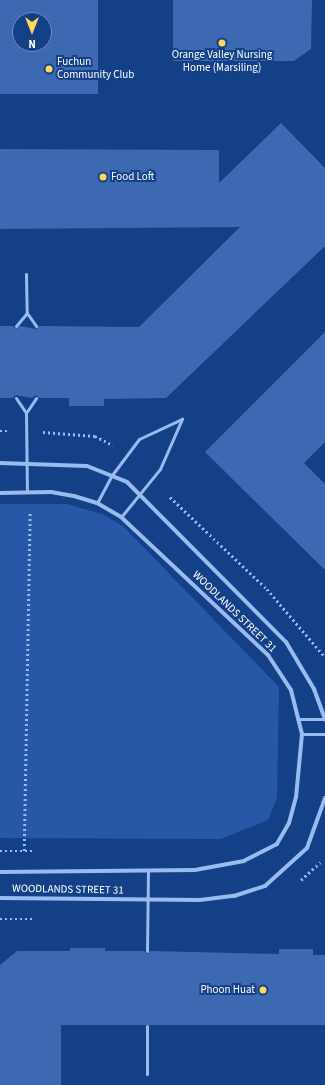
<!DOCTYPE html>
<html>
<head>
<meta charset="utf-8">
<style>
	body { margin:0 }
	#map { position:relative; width:325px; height:1085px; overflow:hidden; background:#144088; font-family:"Source Sans 3",sans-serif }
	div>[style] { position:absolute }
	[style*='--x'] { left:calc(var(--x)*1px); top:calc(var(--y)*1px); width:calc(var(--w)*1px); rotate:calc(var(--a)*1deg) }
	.green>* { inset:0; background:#2658a7 }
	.building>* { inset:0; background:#3d69b2 }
	.path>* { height:2.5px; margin-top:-1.25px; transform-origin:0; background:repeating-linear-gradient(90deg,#99bbef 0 2px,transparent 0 5px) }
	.service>* { height:3px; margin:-1.5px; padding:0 1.5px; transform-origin:1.5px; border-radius:1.5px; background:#99bbef }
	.minor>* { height:4px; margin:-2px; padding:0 2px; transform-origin:2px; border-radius:2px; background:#99bbef }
	.dots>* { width:11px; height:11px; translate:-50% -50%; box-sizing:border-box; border:2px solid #144088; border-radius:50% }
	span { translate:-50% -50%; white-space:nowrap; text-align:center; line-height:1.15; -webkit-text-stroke:4px #144088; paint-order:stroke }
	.poi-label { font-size:11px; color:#fff }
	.left { translate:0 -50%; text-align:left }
	.right { translate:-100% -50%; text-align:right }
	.street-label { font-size:11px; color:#fff }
	.north { position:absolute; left:12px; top:12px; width:40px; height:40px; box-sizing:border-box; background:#144088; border:1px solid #728cb8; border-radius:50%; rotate:180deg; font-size:11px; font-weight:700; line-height:16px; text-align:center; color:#fff }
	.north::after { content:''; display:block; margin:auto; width:14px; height:18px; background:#ffd857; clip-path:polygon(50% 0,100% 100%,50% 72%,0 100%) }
</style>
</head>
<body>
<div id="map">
	<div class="green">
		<i style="clip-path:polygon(0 504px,67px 504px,102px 514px,123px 526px,279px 687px,277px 798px,268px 820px,221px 839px,0 838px)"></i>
	</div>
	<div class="building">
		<i style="clip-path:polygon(evenodd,0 0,98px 0,98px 94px,0 94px,0 0,20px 20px,44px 20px,44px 44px,20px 44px,20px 20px)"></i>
		<i style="clip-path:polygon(173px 0,312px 0,311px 49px,294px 61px,173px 61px)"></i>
		<i style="clip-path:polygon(281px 123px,325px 168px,325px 246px,166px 398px,104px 399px,104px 406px,69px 406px,69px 398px,39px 398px,36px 395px,32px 398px,16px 395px,13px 398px,0 398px,0 326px,13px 326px,16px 329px,20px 326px,36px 329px,39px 326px,139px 327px,240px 227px,0 229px,0 149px,219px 150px,219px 183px)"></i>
		<i style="clip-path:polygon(325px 332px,325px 442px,304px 463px,325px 484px,325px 570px,205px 452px)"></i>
		<i style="clip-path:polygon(70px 948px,105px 948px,105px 951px,144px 951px,147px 954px,150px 951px,279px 954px,279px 949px,313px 949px,313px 955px,325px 955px,325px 1025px,61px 1025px,61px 1085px,0 1085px,0 965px,17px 951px,70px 951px)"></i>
	</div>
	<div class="path">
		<i style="--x:0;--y:431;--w:10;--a:0"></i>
		<i style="--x:43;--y:432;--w:52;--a:4.4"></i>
		<i style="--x:95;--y:436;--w:20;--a:27"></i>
		<i style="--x:170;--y:497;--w:134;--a:43.5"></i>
		<i style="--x:267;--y:589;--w:89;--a:49.5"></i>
		<i style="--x:0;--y:851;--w:33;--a:0"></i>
		<i style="--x:24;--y:851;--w:340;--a:-89"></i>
		<i style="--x:301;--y:880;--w:26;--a:-43"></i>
		<i style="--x:0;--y:919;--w:33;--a:0"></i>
	</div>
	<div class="service">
		<i style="--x:26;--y:274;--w:39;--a:89"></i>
		<i style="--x:27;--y:313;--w:16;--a:55"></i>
		<i style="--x:16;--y:326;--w:17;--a:-50"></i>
		<i style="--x:16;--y:398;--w:18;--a:56"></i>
		<i style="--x:26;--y:413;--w:79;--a:89.3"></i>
		<i style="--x:26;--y:413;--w:18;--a:-56"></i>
		<i style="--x:97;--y:503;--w:32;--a:-62"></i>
		<i style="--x:112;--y:475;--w:45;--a:-53.1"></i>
		<i style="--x:139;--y:439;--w:47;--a:-24.9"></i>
		<i style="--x:121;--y:517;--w:62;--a:-50.9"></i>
		<i style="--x:160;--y:469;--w:55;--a:-66.3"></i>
		<i style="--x:300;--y:719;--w:25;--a:0"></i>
		<i style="--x:302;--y:734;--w:23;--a:0"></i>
		<i style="--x:147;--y:951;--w:80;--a:-89.3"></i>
		<i style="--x:147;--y:1074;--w:48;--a:-90"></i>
	</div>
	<div class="minor">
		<i style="--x:0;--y:463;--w:87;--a:2"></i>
		<i style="--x:87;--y:466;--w:43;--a:21.8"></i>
		<i style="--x:127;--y:482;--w:226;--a:45.2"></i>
		<i style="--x:286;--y:642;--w:55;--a:59.2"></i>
		<i style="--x:314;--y:689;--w:33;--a:70"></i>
		<i style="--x:0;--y:493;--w:51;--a:-1.1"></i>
		<i style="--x:51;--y:492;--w:23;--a:10"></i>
		<i style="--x:74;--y:496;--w:24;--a:17"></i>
		<i style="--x:97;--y:503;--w:28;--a:30"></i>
		<i style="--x:121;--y:517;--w:202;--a:43.2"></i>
		<i style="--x:268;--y:655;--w:42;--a:56.7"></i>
		<i style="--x:291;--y:690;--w:45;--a:76"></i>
		<i style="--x:302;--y:734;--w:63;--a:95.4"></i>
		<i style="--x:296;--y:797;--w:27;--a:105"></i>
		<i style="--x:289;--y:823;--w:24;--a:120"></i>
		<i style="--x:277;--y:844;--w:37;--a:153"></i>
		<i style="--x:244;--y:861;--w:50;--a:169.6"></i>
		<i style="--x:195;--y:870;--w:195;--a:179.4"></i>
		<i style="--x:0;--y:898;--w:200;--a:0.6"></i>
		<i style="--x:200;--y:900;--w:34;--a:-7"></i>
		<i style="--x:234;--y:896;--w:33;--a:-18"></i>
		<i style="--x:265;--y:886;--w:57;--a:-42.1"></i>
		<i style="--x:307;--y:848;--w:53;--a:-70.2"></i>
	</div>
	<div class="dots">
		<i style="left:222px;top:43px;background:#ffd857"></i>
		<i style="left:49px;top:69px;background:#ffd857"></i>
		<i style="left:103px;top:177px;background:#ffd857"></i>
		<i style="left:263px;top:990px;background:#ffd857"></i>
	</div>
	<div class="poi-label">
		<span style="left:222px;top:62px">Orange Valley Nursing<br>Home (Marsiling)</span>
		<span class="left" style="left:57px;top:69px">Fuchun<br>Community Club</span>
		<span class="left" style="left:111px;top:177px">Food Loft</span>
		<span class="right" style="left:255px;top:990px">Phoon Huat</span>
	</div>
	<div class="street-label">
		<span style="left:234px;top:612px;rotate:44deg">WOODLANDS STREET 31</span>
		<span style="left:68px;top:890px;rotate:1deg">WOODLANDS STREET 31</span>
	</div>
	<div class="north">N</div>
</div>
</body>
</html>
